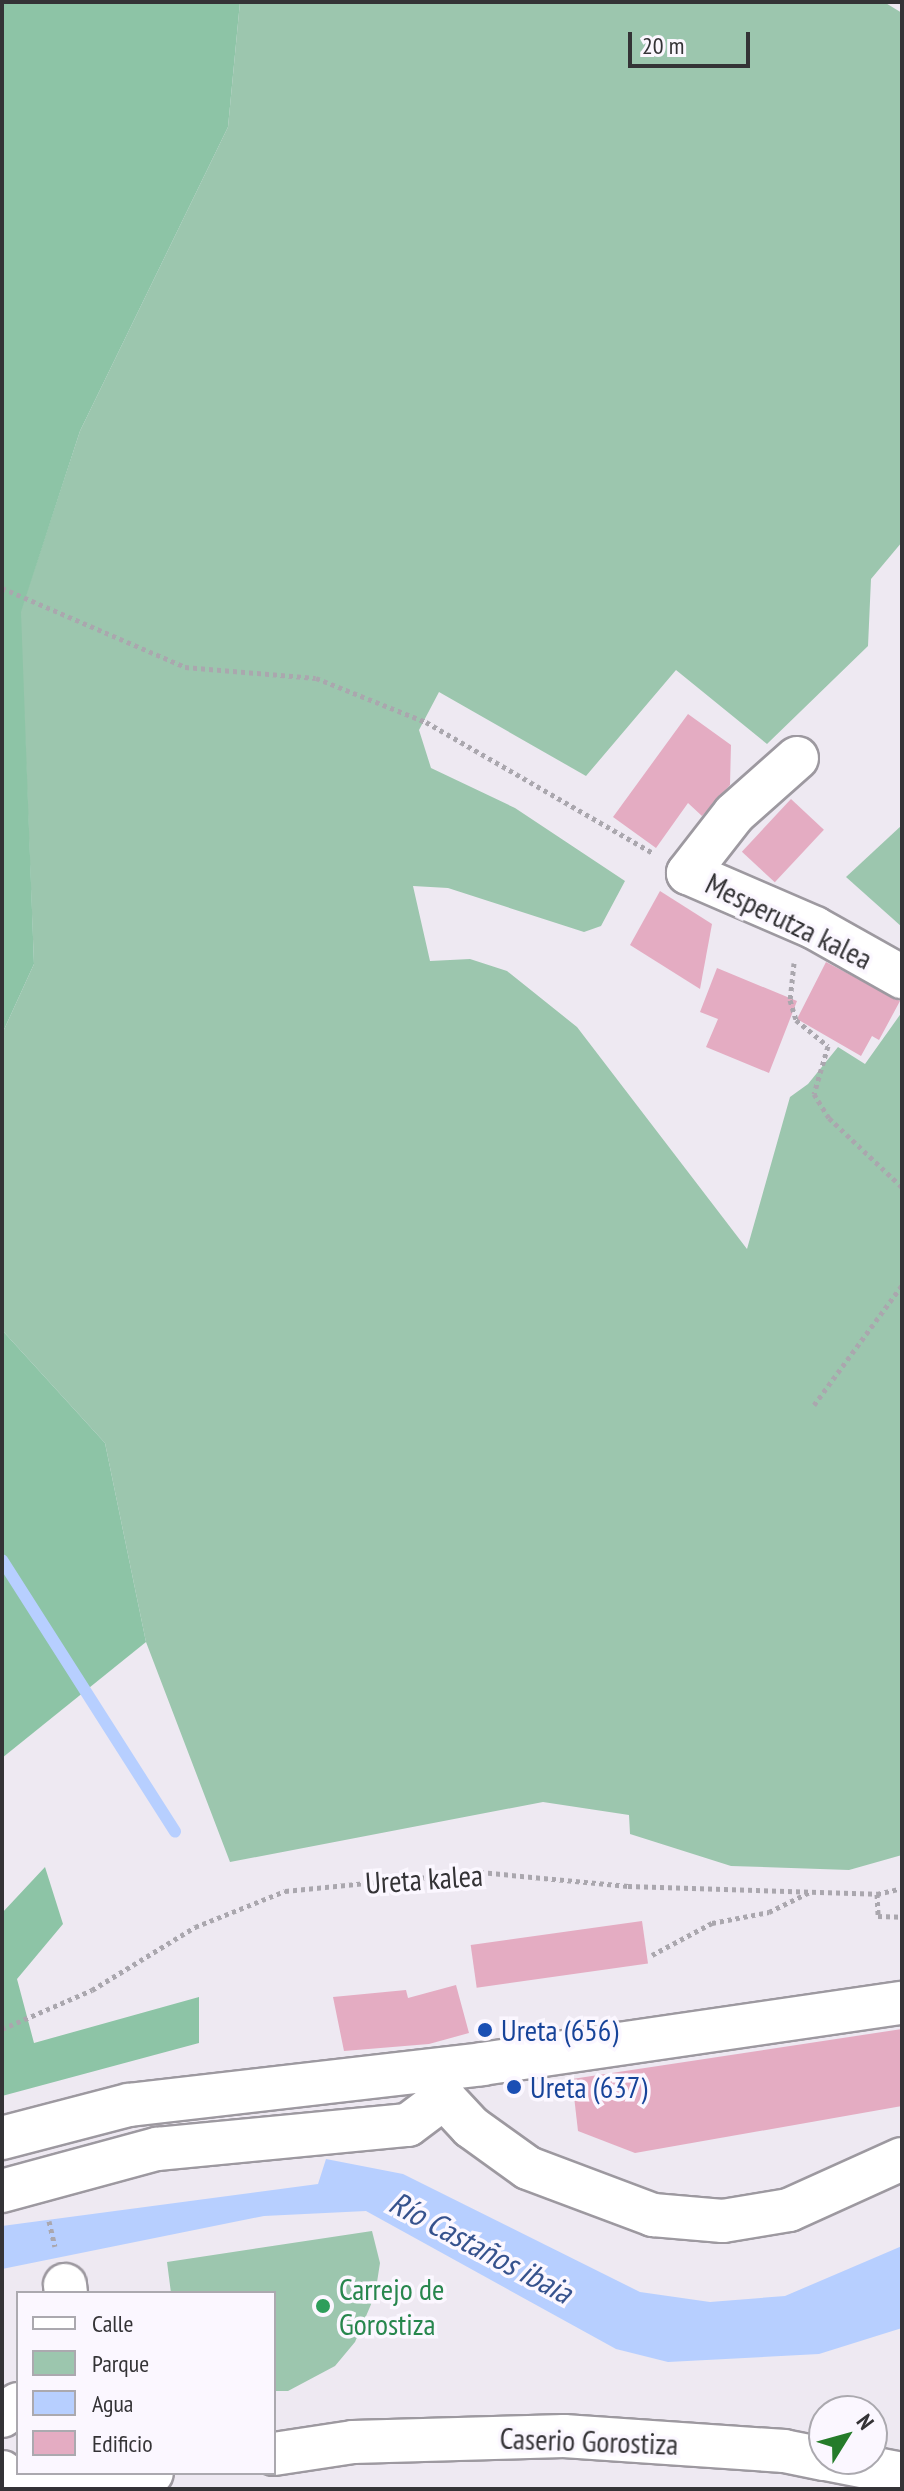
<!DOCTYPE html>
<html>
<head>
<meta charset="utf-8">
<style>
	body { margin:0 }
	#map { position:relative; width:904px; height:2491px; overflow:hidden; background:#eee9f2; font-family:"PT Sans Narrow",sans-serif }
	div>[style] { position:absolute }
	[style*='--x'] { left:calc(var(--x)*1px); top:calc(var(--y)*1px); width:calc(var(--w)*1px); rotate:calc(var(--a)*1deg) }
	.green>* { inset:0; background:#9cc6ae }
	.forest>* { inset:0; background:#8dc4a6 }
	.water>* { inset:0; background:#b7cfff }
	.stream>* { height:12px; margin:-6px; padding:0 6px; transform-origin:6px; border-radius:6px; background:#b7cfff }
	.building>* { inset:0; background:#e4acc2; transform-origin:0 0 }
	.path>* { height:5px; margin-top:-2.5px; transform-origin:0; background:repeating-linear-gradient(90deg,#aaa7ae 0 4px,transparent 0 8px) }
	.roads { filter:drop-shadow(2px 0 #9d99a0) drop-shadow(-2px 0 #9d99a0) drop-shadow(0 2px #9d99a0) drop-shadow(0 -2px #9d99a0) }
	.minor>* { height:42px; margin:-21px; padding:0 21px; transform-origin:21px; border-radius:21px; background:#fff }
	.dots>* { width:22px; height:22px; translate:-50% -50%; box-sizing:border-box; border:4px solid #fbf7ff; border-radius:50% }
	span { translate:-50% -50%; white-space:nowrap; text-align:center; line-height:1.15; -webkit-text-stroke:7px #fbf7ff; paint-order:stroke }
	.street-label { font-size:30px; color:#343336 }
	.transit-label { font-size:30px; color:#164399 }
	.left { translate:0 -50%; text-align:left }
	.leisure-label { font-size:30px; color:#27864d }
	.water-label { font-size:32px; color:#36528d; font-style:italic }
	.frame { position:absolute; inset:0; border:4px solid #343336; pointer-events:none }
	.legend { position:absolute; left:16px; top:2291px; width:260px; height:184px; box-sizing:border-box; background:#fbf7ff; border:2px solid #aba9af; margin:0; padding:10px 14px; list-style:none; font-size:24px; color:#343336 }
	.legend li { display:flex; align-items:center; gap:16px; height:40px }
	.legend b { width:40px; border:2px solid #aba9af }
	.north { position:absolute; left:808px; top:2395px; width:80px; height:80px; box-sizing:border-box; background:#fbf7ff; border:2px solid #aba9af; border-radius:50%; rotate:53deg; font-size:22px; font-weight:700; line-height:32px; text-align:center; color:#343336 }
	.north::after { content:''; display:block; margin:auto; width:28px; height:36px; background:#257c2a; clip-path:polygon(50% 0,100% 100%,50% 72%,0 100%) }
	.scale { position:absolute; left:628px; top:32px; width:122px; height:36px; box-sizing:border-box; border:4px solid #343336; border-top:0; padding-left:10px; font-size:24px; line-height:28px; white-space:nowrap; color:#343336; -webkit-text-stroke:6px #fbf7ff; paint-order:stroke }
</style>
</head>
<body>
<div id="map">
	<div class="green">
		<i style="clip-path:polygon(240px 2px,884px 2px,902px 13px,902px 542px,871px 579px,868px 646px,767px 744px,676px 670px,586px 776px,439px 692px,419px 730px,431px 768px,515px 808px,625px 881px,601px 926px,584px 932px,448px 888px,413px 886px,430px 961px,470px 959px,507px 971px,577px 1027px,747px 1249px,790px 1097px,808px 1084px,838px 1047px,865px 1064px,902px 1012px,902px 1855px,849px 1870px,731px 1866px,630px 1834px,629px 1815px,543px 1802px,230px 1862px,146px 1642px,105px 1443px,2px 1330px,2px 1034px,34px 964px,20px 613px,80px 431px,228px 127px)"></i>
		<i style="clip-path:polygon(902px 825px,902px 927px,846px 877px)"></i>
		<i style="clip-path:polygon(372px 2231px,380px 2263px,375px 2295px,355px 2342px,335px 2366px,288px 2391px,274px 2391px,274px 2293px,171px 2293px,167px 2262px)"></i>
	</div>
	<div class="forest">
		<i style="clip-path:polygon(2px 2px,240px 2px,228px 127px,80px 431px,21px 612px,34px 964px,2px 1034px)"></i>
		<i style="clip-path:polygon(2px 1330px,105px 1443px,146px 1642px,2px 1758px)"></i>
		<i style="clip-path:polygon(45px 1867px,63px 1924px,17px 1979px,34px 2043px,199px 1997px,199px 2043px,2px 2096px,2px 1913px)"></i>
	</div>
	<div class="water">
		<i style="clip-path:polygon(326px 2159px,403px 2174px,640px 2292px,710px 2302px,785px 2296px,902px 2246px,902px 2328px,819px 2354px,668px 2362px,616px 2349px,366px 2211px,264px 2216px,2px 2269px,2px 2226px,318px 2184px)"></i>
	</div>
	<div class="stream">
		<i style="--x:2;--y:1560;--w:322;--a:57.5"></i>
	</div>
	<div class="building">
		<i style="clip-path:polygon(688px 714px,731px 745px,730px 785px,702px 816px,688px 803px,656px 848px,613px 817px)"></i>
		<i style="left:791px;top:799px;width:45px;height:72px;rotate:43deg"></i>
		<i style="clip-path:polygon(660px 891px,712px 924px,700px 989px,630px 945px)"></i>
		<i style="clip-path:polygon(826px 962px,900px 1001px,879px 1040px,872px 1036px,861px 1056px,797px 1019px)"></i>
		<i style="clip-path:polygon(717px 968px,797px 1001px,769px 1073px,706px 1047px,718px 1019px,700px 1012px)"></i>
		<i style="left:642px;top:1921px;width:43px;height:173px;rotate:82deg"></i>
		<i style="clip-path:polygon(456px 1985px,469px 2033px,429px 2044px,344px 2051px,333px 1997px,406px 1990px,408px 1998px)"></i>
		<i style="clip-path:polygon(902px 2029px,902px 2106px,635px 2153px,578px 2131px,572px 2079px)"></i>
	</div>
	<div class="path">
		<i style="--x:2;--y:588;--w:199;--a:23.3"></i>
		<i style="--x:185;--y:667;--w:131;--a:4.8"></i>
		<i style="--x:316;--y:678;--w:118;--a:21.8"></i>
		<i style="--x:426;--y:722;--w:262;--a:30"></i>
		<i style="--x:794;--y:963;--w:37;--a:96"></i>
		<i style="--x:790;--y:1000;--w:21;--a:73"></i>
		<i style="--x:796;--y:1020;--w:41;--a:39.1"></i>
		<i style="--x:828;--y:1046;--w:50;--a:106.3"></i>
		<i style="--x:814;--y:1094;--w:28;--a:58"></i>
		<i style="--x:829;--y:1118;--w:100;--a:43.4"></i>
		<i style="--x:814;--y:1405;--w:149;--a:-53.7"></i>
		<i style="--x:877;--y:1894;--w:22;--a:87"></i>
		<i style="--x:878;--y:1916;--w:24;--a:2"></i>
		<i style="--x:652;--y:1955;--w:68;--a:-28.1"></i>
		<i style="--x:712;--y:1923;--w:58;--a:-10.9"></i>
		<i style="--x:769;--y:1912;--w:46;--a:-26"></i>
		<i style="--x:2;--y:2029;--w:98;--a:-23.4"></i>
		<i style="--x:92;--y:1990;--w:121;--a:-31.5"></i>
		<i style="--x:195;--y:1927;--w:97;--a:-21.8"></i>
		<i style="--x:285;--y:1891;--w:196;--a:-5.6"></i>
		<i style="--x:480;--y:1872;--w:149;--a:5.4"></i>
		<i style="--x:628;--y:1886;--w:249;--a:1.8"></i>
		<i style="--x:877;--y:1894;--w:26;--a:-13"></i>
		<i style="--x:49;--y:2221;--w:26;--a:77"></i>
	</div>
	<div class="roads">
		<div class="minor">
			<i style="--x:797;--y:758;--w:84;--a:138.4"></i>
			<i style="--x:734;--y:814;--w:75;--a:127.9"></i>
			<i style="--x:688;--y:873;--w:138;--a:23.4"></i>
			<i style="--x:815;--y:928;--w:100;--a:29.4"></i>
			<i style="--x:437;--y:2070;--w:29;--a:76"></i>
			<i style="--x:444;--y:2098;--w:40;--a:47"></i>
			<i style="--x:471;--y:2127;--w:70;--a:35.7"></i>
			<i style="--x:528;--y:2168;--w:134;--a:20.6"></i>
			<i style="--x:653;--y:2215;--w:70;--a:4.9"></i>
			<i style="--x:723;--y:2221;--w:67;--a:-9.5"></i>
			<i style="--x:789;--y:2210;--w:124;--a:-24.3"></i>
			<i style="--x:2;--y:2138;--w:131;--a:-14.6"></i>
			<i style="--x:129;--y:2105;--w:355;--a:-6.6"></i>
			<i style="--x:482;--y:2064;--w:424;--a:-8.3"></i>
			<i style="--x:2;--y:2191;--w:161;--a:-15.2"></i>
			<i style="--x:157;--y:2149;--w:252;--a:-5.5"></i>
			<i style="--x:408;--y:2125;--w:45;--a:-36.9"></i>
			<i style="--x:65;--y:2285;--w:8;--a:83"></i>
			<i style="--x:2;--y:2416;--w:20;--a:-37"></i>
			<i style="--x:274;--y:2454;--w:80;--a:-8.6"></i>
			<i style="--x:353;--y:2442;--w:211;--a:-1.6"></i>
			<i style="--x:564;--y:2436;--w:221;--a:3.9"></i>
			<i style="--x:784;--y:2451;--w:41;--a:11.3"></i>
			<i style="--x:825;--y:2459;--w:78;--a:11"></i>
			<i style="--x:2;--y:2472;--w:27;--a:36"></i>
			<i style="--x:24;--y:2488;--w:21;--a:3"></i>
			<i style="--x:45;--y:2489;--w:108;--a:-8.5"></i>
		</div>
	</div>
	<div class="dots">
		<i style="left:485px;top:2030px;background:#1a4fb4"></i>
		<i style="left:514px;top:2087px;background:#1a4fb4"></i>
		<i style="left:323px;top:2306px;background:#2e9e5b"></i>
	</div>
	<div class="street-label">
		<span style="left:789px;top:921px;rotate:26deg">Mesperutza kalea</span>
		<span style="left:424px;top:1879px;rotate:-4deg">Ureta kalea</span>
		<span style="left:589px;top:2441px;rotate:2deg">Caserio Gorostiza</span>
	</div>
	<div class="transit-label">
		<span class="left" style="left:501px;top:2030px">Ureta (656)</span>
		<span class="left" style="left:530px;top:2087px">Ureta (637)</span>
	</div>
	<div class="leisure-label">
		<span class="left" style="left:339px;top:2306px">Carrejo de<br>Gorostiza</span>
	</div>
	<div class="water-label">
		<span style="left:481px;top:2247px;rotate:28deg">Río Castaños ibaia</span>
	</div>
	<div class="frame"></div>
	<ul class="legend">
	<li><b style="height:10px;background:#fff"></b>Calle</li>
	<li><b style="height:22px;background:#9cc6ae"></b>Parque</li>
	<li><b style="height:22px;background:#b7cfff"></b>Agua</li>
	<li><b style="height:22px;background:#e4acc2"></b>Edificio</li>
	</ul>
	<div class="north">N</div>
	<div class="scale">20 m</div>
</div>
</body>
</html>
